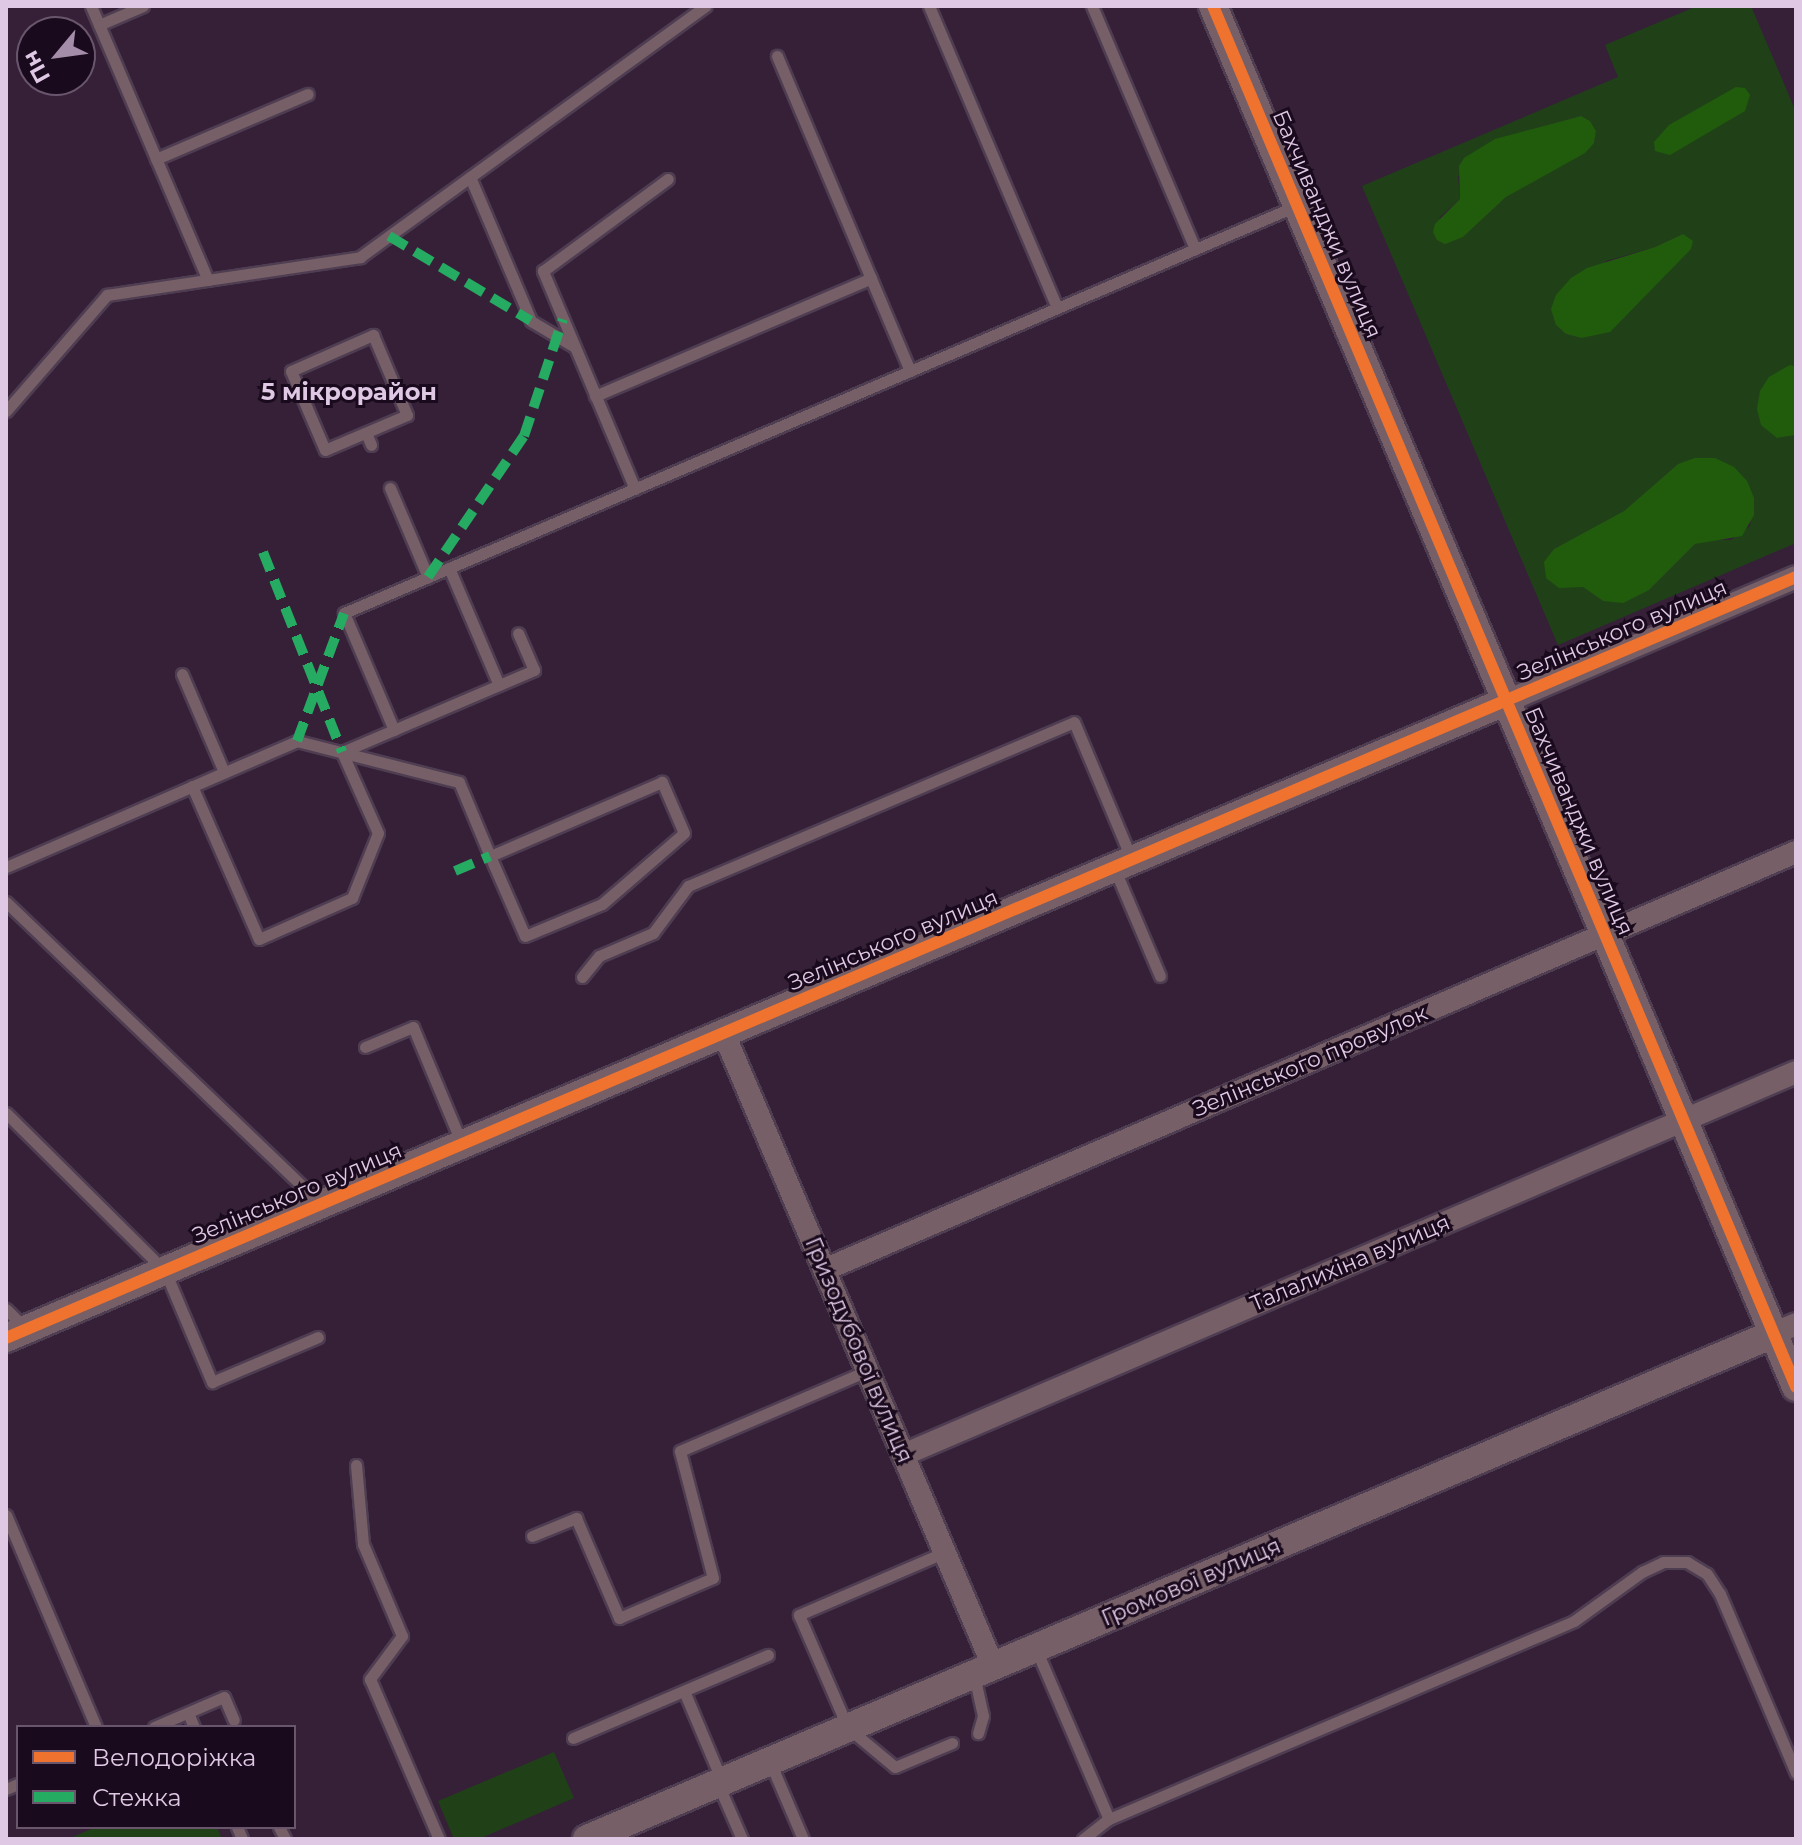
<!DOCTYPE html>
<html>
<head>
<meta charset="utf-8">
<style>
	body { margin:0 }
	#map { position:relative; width:1802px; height:1845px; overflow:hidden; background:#352038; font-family:Montserrat,sans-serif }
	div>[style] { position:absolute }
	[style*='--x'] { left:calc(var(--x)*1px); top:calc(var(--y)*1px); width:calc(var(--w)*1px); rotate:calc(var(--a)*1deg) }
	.green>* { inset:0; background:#204118 }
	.forest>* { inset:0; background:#215c0d }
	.roads { filter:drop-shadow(2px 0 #4f3d52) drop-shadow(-2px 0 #4f3d52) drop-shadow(0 2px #4f3d52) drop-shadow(0 -2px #4f3d52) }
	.service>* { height:11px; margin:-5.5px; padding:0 5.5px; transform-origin:5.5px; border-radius:5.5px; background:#765f66 }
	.minor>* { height:22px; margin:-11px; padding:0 11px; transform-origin:11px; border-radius:11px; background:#765f66 }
	.tertiary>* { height:28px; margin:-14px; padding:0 14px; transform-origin:14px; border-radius:14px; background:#765f66 }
	.quiet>* { height:10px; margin-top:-5px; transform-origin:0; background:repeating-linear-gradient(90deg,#26ab63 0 20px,transparent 0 30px) }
	.cycleway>* { height:12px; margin:-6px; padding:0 6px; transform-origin:6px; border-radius:6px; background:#ef722f }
	span { translate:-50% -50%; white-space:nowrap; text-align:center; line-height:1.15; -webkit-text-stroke:6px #1a0a1d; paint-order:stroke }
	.street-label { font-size:22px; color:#dfc8e4 }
	.neighbourhood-label { font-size:24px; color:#dfc8e4; font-weight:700 }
	.frame { position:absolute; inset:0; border:8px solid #dfc8e4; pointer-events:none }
	.legend { position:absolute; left:16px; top:1725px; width:280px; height:104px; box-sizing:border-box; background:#1a0a1d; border:2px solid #69566d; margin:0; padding:10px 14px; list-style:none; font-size:24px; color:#dfc8e4 }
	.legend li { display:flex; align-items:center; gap:16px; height:40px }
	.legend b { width:40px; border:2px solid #69566d }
	.north { position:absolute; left:16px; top:16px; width:80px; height:80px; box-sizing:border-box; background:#1a0a1d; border:2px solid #69566d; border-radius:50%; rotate:241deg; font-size:22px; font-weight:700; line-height:32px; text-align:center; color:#dfc8e4 }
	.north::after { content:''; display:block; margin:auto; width:28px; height:36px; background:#a48da8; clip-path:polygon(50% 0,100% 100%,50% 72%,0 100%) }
</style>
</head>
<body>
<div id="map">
	<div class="green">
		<i style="clip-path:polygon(evenodd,1697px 6px,1751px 6px,1796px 112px,1796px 366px,1790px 365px,1777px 438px,1796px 435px,1796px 543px,1558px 645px,1362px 186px,1618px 77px,1605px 45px,1697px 6px,1581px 116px,1590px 121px,1596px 131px,1594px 143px,1506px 197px,1463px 237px,1439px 218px,1460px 199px,1458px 176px,1533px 129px,1581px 116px,1697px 6px,1683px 234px,1691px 249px,1660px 276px,1641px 300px,1581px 338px,1566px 334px,1556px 325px,1606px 261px,1655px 247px,1683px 234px,1697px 6px,1678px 464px,1754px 498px,1750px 526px,1731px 540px,1714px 539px,1695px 544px,1649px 590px,1603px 601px,1583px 587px,1559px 587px,1546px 578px,1545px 562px,1554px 549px,1624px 511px,1678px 464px)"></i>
		<i style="clip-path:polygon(554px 1752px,574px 1798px,479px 1839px,454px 1839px,438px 1801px)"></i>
		<i style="clip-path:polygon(96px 1827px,217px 1827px,222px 1839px,68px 1839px)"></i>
	</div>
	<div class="forest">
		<i style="clip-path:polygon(1736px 87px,1745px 88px,1750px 95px,1745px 111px,1670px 155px,1655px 151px,1654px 142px,1669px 125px)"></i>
		<i style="clip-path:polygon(1581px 116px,1590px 121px,1596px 131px,1594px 143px,1585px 153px,1506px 197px,1463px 237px,1445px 244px,1437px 240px,1433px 232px,1435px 224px,1460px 199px,1459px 166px,1464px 158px,1495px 139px)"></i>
		<i style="clip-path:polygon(1683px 234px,1693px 241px,1691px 249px,1610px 332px,1581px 338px,1566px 334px,1556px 325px,1551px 309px,1556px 295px,1571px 278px,1587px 268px,1655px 247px)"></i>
		<i style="clip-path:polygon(1790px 365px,1796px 366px,1796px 435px,1777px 438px,1761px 425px,1757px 409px,1760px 391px,1769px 377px)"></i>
		<i style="clip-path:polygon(1695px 458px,1715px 458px,1734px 467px,1747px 481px,1754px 498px,1754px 515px,1742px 536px,1695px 544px,1649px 590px,1623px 603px,1603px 601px,1583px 587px,1559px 588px,1546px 578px,1544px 562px,1554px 549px,1624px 511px,1678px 464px)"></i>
	</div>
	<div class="roads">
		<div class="service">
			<i style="--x:91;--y:6;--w:298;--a:66.9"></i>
			<i style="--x:929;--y:6;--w:328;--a:67"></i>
			<i style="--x:1092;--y:6;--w:264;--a:67"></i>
			<i style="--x:99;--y:25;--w:48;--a:-23.4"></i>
			<i style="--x:777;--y:56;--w:342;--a:67.1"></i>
			<i style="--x:156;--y:159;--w:165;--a:-23.2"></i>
			<i style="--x:470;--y:177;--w:156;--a:67"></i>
			<i style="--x:531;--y:321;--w:51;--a:30.6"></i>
			<i style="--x:373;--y:335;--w:87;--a:67"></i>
			<i style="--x:407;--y:415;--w:89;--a:156.9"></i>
			<i style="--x:325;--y:450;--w:86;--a:-113.3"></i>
			<i style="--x:291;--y:371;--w:90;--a:-23.7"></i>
			<i style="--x:595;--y:396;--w:300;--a:-23.1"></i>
			<i style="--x:6;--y:411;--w:154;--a:-49"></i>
			<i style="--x:107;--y:295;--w:256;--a:-8.5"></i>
			<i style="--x:360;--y:257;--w:427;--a:-36"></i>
			<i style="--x:366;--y:433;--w:13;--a:67"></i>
			<i style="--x:390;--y:488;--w:97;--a:66.9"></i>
			<i style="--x:635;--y:489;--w:237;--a:-112.9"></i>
			<i style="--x:543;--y:271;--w:155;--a:-36.4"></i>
			<i style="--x:449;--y:568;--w:127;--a:66.9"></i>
			<i style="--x:182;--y:674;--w:107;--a:66.8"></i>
			<i style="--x:394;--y:730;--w:127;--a:-113.1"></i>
			<i style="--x:344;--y:613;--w:1035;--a:-23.15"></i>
			<i style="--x:192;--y:786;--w:167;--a:66.4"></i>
			<i style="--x:259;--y:939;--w:102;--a:-23.8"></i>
			<i style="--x:352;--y:898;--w:70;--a:-68.2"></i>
			<i style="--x:378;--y:833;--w:89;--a:-114"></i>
			<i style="--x:342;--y:752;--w:209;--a:-23.1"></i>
			<i style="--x:534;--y:670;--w:40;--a:-113.4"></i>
			<i style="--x:6;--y:867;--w:317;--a:-23.4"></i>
			<i style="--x:297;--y:741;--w:167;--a:14.2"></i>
			<i style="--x:459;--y:782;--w:80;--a:67.3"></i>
			<i style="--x:490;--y:856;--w:87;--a:66.4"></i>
			<i style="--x:525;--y:936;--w:83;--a:-22.6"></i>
			<i style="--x:602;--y:904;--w:108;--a:-40.9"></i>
			<i style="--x:684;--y:833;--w:56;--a:-113.3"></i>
			<i style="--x:662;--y:782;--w:187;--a:156.7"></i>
			<i style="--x:1115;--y:870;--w:115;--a:67"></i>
			<i style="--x:6;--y:902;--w:436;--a:43.8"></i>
			<i style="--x:582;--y:977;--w:27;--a:-51"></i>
			<i style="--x:599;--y:956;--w:59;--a:-23.1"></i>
			<i style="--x:653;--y:933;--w:59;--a:-53.3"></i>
			<i style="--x:688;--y:886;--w:419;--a:-23"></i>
			<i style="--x:1074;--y:722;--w:150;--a:67.2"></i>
			<i style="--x:365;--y:1047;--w:52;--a:-22.6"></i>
			<i style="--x:413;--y:1027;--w:127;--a:67.3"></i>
			<i style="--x:6;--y:1113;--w:224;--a:44.8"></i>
			<i style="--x:165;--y:1271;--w:121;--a:67.1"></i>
			<i style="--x:212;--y:1382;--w:115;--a:-23"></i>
			<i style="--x:6;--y:1309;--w:27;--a:45"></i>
			<i style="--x:356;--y:1465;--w:79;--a:84.9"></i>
			<i style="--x:363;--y:1544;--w:100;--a:67"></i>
			<i style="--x:402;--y:1636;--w:54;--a:126.7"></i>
			<i style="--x:370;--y:1679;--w:174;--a:66.7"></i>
			<i style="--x:6;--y:1515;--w:230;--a:67"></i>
			<i style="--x:532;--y:1536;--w:48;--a:-22.2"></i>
			<i style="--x:576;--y:1518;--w:109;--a:66.7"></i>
			<i style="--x:619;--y:1618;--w:102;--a:-23.1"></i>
			<i style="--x:713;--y:1578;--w:131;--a:-104.6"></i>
			<i style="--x:680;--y:1451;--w:203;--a:-23.2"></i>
			<i style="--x:945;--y:1552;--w:159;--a:156.7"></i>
			<i style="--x:799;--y:1615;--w:123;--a:66.6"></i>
			<i style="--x:848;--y:1728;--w:61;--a:39.7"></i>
			<i style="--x:895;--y:1767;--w:62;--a:-22.8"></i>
			<i style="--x:1036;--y:1649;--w:185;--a:66.8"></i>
			<i style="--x:974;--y:1675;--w:42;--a:77.6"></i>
			<i style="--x:983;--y:1716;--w:18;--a:106"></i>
			<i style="--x:684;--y:1691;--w:98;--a:67.1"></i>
			<i style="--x:188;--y:1713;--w:15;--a:67"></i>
			<i style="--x:154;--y:1727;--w:76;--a:-23.2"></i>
			<i style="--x:224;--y:1697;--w:25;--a:67"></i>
			<i style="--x:573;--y:1738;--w:212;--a:-23.1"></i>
			<i style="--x:770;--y:1762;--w:84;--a:66.8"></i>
			<i style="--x:718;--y:1784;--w:60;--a:66.4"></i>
			<i style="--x:6;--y:1789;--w:13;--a:-23"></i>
			<i style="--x:237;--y:1827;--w:13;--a:67"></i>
			<i style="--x:279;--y:1827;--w:13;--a:63"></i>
			<i style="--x:1083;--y:1839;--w:33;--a:-38"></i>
			<i style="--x:1109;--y:1819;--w:505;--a:-23.06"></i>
			<i style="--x:1574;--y:1621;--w:84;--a:-35.8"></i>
			<i style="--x:1642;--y:1572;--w:23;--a:-25"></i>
			<i style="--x:1663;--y:1562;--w:24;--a:0"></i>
			<i style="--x:1687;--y:1562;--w:23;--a:31"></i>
			<i style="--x:1707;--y:1574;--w:24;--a:57"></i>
			<i style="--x:1720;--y:1594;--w:194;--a:67"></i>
		</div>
		<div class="minor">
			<i style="--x:1507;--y:701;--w:314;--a:-23.2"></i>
			<i style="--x:724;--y:1034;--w:687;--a:66.94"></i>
			<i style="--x:824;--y:1270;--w:1058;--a:-23.27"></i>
			<i style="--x:1773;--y:1334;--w:25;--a:-23"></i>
			<i style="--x:903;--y:1455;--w:972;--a:-23.21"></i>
		</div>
		<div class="tertiary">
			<i style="--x:1213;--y:6;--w:1499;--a:67.11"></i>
			<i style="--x:6;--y:1338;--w:1631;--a:-23"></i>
			<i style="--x:587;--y:1839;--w:1289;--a:-23.06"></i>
		</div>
	</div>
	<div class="quiet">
		<i style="--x:389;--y:236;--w:165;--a:30.9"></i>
		<i style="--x:263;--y:552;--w:215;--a:68.4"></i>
		<i style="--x:428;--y:577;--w:171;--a:-55.8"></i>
		<i style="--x:524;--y:436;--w:123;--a:-71.6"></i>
		<i style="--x:297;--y:741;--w:136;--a:-69.8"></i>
		<i style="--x:455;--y:871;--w:38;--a:-23"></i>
	</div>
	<div class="cycleway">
		<i style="--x:1213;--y:6;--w:1499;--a:67.11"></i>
		<i style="--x:6;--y:1338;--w:1945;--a:-23.03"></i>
	</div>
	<div class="street-label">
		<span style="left:1327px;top:224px;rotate:67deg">Бахчиванджи вулиця</span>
		<span style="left:1622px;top:630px;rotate:-23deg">Зелінського вулиця</span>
		<span style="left:1579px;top:821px;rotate:67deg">Бахчиванджи вулиця</span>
		<span style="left:893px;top:940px;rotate:-23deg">Зелінського вулиця</span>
		<span style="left:1310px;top:1061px;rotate:-23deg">Зелінського провулок</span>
		<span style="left:297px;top:1193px;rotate:-23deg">Зелінського вулиця</span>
		<span style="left:1350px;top:1263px;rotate:-23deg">Талалихіна вулиця</span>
		<span style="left:859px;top:1350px;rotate:67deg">Гризодубової вулиця</span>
		<span style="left:1191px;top:1582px;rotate:-23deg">Громової вулиця</span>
	</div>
	<div class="neighbourhood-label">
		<span style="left:349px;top:392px">5 мікрорайон</span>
	</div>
	<div class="frame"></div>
	<ul class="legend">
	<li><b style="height:10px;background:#ef722f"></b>Велодоріжка</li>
	<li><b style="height:10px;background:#26ab63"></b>Стежка</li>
	</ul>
	<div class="north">Пн</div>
</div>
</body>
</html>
